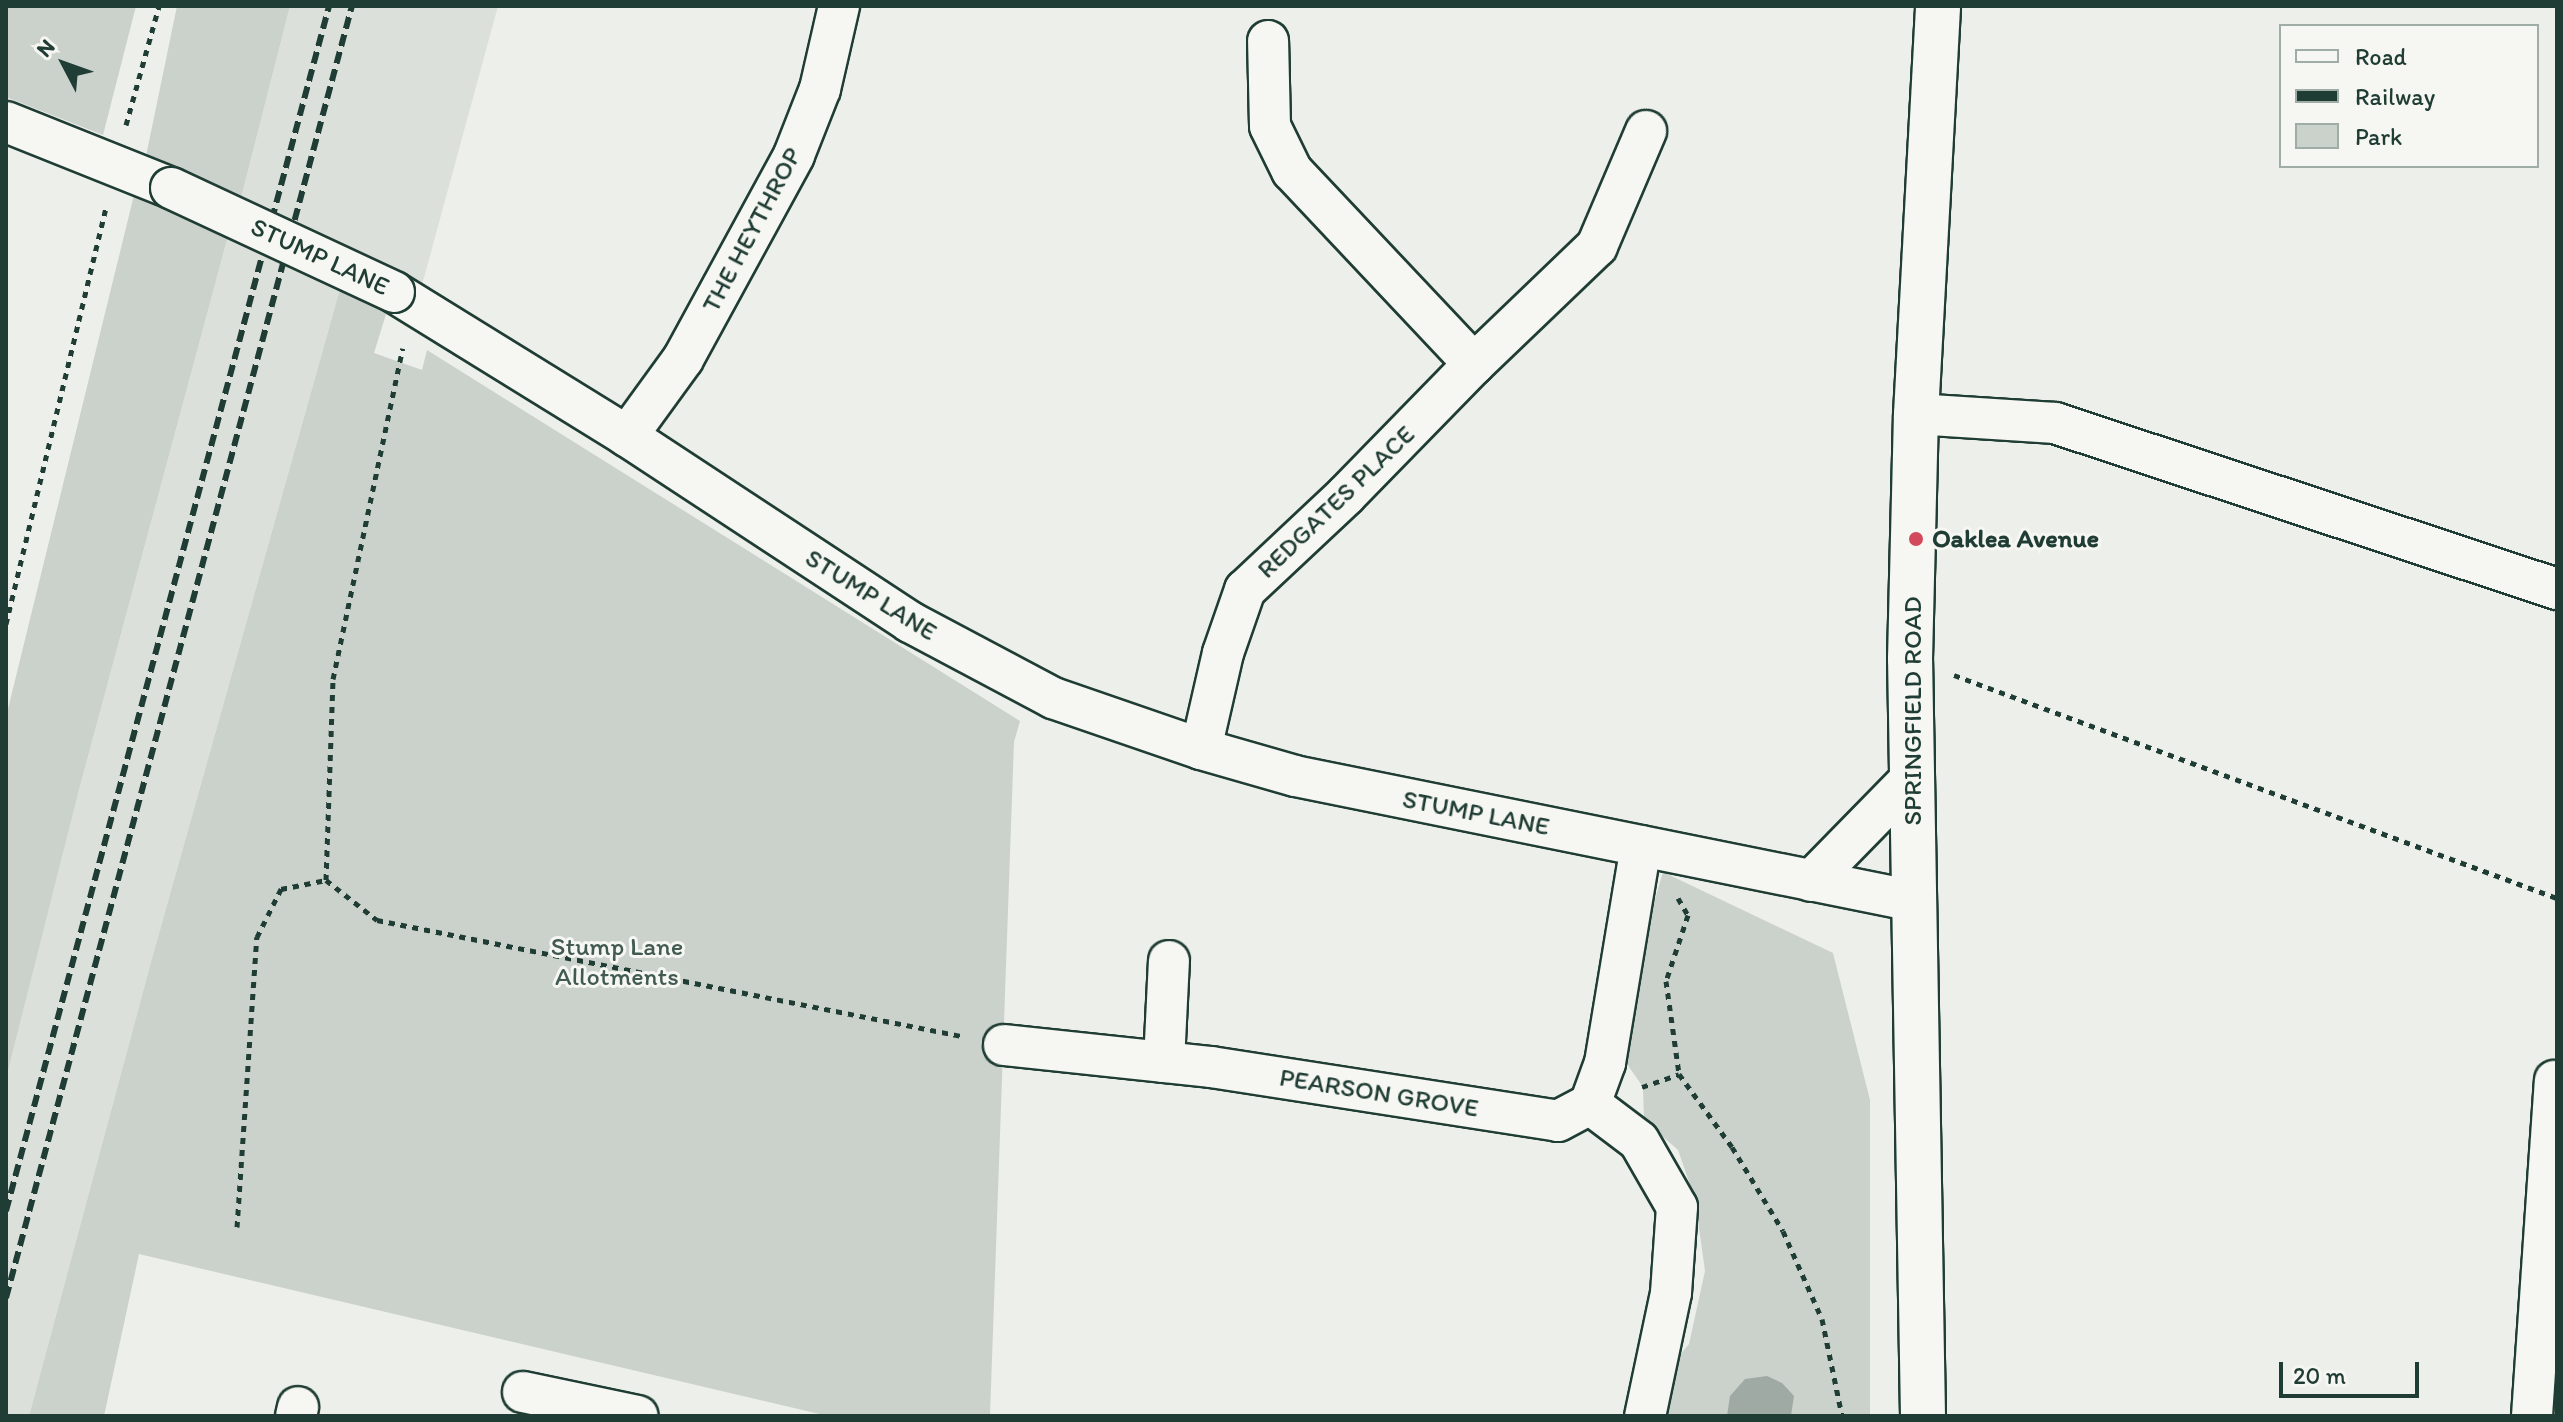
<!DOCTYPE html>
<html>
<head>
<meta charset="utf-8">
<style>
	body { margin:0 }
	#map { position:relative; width:2563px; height:1422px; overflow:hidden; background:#edefea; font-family:Itim,sans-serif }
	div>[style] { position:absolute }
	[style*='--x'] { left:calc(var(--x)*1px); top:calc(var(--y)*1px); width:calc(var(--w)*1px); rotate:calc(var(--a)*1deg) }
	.built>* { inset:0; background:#dce0db }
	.green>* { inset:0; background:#cbd2cc }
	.water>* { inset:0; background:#9faaa4 }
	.path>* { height:5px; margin-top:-2.5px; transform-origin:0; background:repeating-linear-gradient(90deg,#1f3d34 0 6px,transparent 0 12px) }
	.roads { filter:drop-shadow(2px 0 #1f3d34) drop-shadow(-2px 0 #1f3d34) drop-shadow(0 2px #1f3d34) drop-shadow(0 -2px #1f3d34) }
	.street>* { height:40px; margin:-20px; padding:0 20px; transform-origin:20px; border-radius:20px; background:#f6f6f2 }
	.secondary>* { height:44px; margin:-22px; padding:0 22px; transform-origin:22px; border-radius:22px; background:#f6f6f2 }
	.rail>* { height:6px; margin-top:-3px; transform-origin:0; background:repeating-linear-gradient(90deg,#1f3d34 0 12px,transparent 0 18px) }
	.bridges { filter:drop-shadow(2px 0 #1f3d34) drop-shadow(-2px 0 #1f3d34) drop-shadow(0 2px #1f3d34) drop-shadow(0 -2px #1f3d34) }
	.street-bridge>* { height:40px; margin:-20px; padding:0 20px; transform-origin:20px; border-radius:20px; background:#f6f6f2 }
	.dots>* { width:22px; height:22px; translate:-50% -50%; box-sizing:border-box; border:4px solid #f6f6f2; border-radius:50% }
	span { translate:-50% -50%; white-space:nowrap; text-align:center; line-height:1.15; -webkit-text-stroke:6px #f6f6f2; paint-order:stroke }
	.street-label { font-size:26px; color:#1f3d34 }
	.poi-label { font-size:26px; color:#1f3d34; font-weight:700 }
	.left { translate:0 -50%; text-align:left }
	.park-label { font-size:26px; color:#415b52 }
	.frame { position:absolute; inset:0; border:8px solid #1f3d34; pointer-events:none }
	.legend { position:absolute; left:2279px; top:24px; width:260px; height:144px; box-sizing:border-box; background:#f6f6f2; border:2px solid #a0aca6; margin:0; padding:10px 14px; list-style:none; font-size:24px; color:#1f3d34 }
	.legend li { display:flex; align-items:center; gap:16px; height:40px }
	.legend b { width:40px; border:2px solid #a0aca6 }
	.north { position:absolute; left:24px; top:24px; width:80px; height:80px; -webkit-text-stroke:6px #f6f6f2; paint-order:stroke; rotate:311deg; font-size:22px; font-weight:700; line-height:32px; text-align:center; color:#1f3d34 }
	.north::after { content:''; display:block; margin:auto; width:28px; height:36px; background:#1f3d34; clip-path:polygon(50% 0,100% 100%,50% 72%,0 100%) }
	.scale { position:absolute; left:2279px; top:1362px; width:140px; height:36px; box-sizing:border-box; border:4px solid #1f3d34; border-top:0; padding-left:10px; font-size:24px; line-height:28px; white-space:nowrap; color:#1f3d34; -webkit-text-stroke:6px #f6f6f2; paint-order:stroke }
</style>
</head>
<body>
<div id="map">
	<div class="built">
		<i style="clip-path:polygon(290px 6px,498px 6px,422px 285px,241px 198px)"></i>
		<i style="clip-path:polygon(228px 236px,340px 289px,151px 962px,29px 1416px,6px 1416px,6px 1079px,79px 790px)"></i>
	</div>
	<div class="green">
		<i style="clip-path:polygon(6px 6px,136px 6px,103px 135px,6px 97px)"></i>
		<i style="clip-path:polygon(177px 6px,290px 6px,241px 198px,146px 156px)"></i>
		<i style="clip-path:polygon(134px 195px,228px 236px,79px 790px,6px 1079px,6px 717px)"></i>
		<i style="clip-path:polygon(340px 289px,387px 311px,374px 353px,422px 370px,427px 350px,1020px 721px,1014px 742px,990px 1416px,828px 1416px,139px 1254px,104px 1416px,29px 1416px,151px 962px)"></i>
		<i style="clip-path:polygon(1663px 872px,1833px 953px,1870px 1100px,1870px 1416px,1667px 1416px,1665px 1399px,1670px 1367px,1689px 1344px,1705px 1271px,1695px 1199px,1678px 1150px,1644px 1120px,1643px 1087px,1627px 1064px,1645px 933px)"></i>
	</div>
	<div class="water">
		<i style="clip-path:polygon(1767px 1376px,1782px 1383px,1794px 1396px,1791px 1416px,1727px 1416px,1730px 1396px,1745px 1379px)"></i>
	</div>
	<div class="path">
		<i style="--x:126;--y:125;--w:123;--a:-74.5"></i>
		<i style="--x:6;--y:624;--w:427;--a:-76.5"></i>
		<i style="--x:1954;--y:675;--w:643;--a:20.3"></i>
		<i style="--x:326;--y:880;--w:201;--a:-88"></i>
		<i style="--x:333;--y:679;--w:338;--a:-78.1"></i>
		<i style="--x:1678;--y:898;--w:20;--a:60"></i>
		<i style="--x:1688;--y:915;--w:70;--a:108.4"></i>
		<i style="--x:1666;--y:981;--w:94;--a:82"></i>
		<i style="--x:1679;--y:1074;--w:90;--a:54"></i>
		<i style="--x:1732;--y:1147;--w:98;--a:58.7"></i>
		<i style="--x:1783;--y:1231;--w:96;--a:66.1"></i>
		<i style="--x:1822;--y:1319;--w:99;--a:78.3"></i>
		<i style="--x:1642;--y:1087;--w:39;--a:-19"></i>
		<i style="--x:237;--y:1227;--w:291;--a:-86.1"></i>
		<i style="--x:257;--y:937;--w:54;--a:-63.4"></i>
		<i style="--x:281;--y:889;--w:46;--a:-11.3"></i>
		<i style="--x:326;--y:880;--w:65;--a:38.1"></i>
		<i style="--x:377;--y:920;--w:595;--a:11.23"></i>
	</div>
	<div class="roads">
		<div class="street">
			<i style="--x:6;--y:122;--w:178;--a:21.8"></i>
			<i style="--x:394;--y:292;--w:274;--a:31.7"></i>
			<i style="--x:627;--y:436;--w:339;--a:33.3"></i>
			<i style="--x:910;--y:622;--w:162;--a:28"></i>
			<i style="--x:1053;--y:698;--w:157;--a:19"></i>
			<i style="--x:1201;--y:749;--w:98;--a:16"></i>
			<i style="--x:1295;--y:776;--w:631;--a:11.42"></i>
			<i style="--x:1474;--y:364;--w:170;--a:-43.8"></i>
			<i style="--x:1597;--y:246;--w:125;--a:-66.9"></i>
			<i style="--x:1916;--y:414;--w:139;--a:3.7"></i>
			<i style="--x:2055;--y:423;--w:529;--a:18.3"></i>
			<i style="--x:627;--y:436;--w:95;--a:-54"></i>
			<i style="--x:683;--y:359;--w:232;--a:-61.4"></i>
			<i style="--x:794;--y:155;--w:71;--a:-68.5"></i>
			<i style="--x:820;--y:89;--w:85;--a:-77.1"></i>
			<i style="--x:1201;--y:749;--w:98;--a:-77.1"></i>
			<i style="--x:1223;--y:653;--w:67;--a:-70.8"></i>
			<i style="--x:1245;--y:590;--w:139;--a:-43.2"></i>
			<i style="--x:1346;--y:495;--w:183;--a:-45.7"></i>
			<i style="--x:1474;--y:364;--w:265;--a:-133.3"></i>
			<i style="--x:1292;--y:171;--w:50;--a:-116.1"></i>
			<i style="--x:1270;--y:126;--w:85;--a:-91.3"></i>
			<i style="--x:1811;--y:881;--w:144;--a:-45.6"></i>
			<i style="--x:1004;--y:1045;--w:208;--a:6.1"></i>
			<i style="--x:1211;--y:1067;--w:351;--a:8.8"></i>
			<i style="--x:1558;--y:1121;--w:36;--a:-28"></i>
			<i style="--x:1590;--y:1104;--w:44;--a:-69.9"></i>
			<i style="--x:1605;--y:1063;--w:220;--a:-80.6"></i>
			<i style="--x:1164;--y:1062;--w:101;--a:-87.2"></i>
			<i style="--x:1590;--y:1104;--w:61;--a:37.1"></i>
			<i style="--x:1639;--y:1141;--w:76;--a:60.1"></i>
			<i style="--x:1677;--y:1207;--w:86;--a:94"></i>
			<i style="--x:1671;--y:1293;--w:126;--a:101.9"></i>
			<i style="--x:523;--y:1392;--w:117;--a:11.8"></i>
			<i style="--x:296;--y:1416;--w:9;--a:-77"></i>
			<i style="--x:2532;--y:1416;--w:336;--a:-86.1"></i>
		</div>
		<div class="secondary">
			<i style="--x:1923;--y:1416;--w:757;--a:-90.98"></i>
			<i style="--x:1910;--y:659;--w:245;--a:-88.6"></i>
			<i style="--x:1916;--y:414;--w:409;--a:-86.9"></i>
		</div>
	</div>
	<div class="rail">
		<i style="--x:6;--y:1211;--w:1248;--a:-74.99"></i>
		<i style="--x:6;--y:1298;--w:1338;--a:-75.01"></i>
	</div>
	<div class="bridges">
		<div class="street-bridge">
			<i style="--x:171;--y:188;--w:246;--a:25"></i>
		</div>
	</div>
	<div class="dots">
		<i style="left:1916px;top:539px;background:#d1495b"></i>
	</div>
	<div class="street-label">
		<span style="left:752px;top:230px;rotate:-62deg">THE HEYTHROP</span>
		<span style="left:320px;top:257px;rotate:25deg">STUMP LANE</span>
		<span style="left:1336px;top:502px;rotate:-44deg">REDGATES PLACE</span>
		<span style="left:871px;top:595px;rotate:32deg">STUMP LANE</span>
		<span style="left:1913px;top:711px;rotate:-90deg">SPRINGFIELD ROAD</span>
		<span style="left:1476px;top:813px;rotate:11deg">STUMP LANE</span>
		<span style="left:1379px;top:1093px;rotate:9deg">PEARSON GROVE</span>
	</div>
	<div class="poi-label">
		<span class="left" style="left:1932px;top:539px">Oaklea Avenue</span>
	</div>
	<div class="park-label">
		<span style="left:617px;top:962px">Stump Lane<br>Allotments</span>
	</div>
	<div class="frame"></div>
	<ul class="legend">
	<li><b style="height:10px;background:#f6f6f2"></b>Road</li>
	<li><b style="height:10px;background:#1f3d34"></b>Railway</li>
	<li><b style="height:22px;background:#cbd2cc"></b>Park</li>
	</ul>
	<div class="north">N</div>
	<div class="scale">20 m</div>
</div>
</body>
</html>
